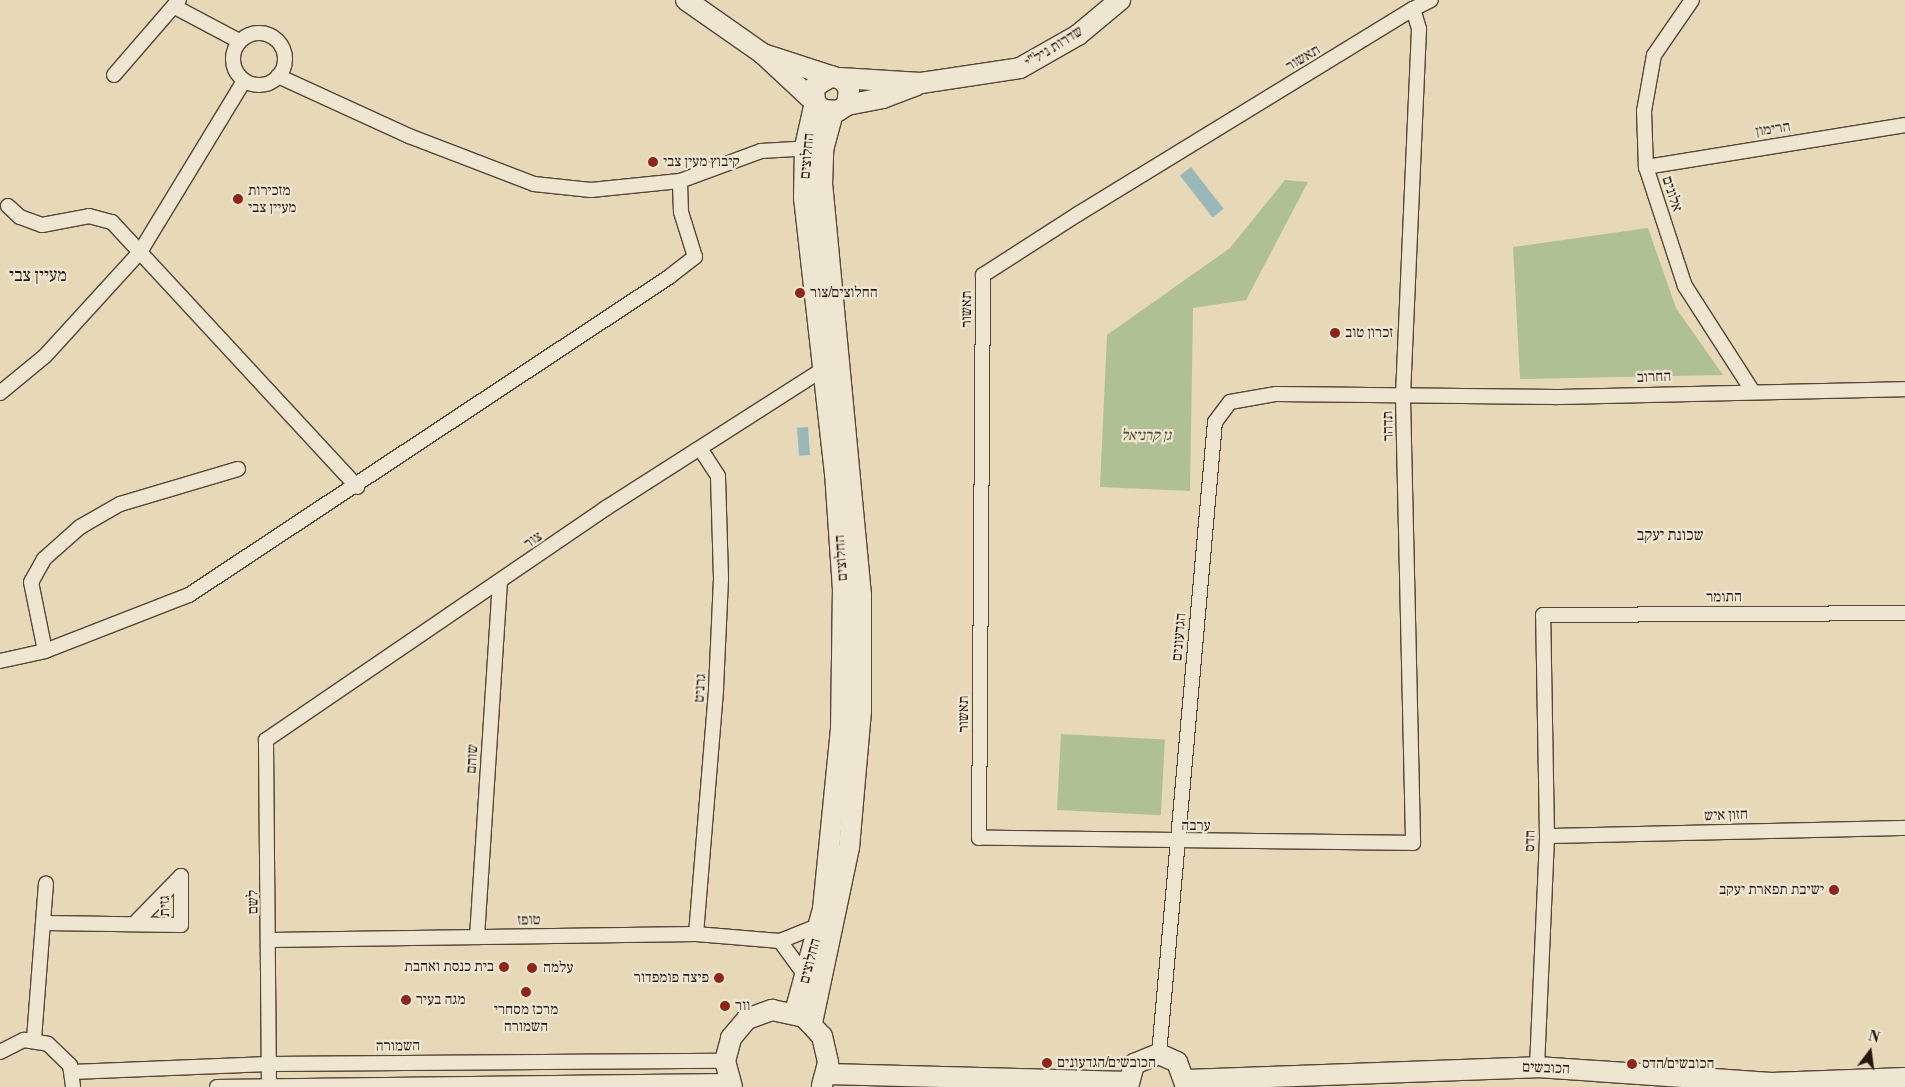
<!DOCTYPE html>
<html>
<head>
<meta charset="utf-8">
<style>
	body { margin:0 }
	#map { position:relative; width:1905px; height:1087px; overflow:hidden; background:#e7d8b8; font-family:"Libre Bodoni","Frank Ruhl Libre",serif }
	div>[style] { position:absolute }
	[style*='--x'] { left:calc(var(--x)*1px); top:calc(var(--y)*1px); width:calc(var(--w)*1px); rotate:calc(var(--a)*1deg) }
	.green>* { inset:0; background:#afc094; transform-origin:0 0 }
	.water>* { inset:0; background:#99b8b7; transform-origin:0 0 }
	.roads { filter:drop-shadow(1px 0 #574637) drop-shadow(-1px 0 #574637) drop-shadow(0 1px #574637) drop-shadow(0 -1px #574637) }
	.street>* { height:14px; margin:-7px; padding:0 7px; transform-origin:7px; border-radius:7px; background:#efe6d1 }
	.street>.ring { margin:-7px; padding:0; box-sizing:content-box; background:none; border:14px solid #efe6d1; border-radius:50% }
	.secondary>* { height:20px; margin:-10px; padding:0 10px; transform-origin:10px; border-radius:10px; background:#efe6d1 }
	.dots>* { width:14px; height:14px; translate:-50% -50%; box-sizing:border-box; border:2px solid #efe6d1; border-radius:50% }
	span { translate:-50% -50%; white-space:nowrap; text-align:center; line-height:1.15; -webkit-text-stroke:4.5px #efe6d1; paint-order:stroke }
	.street-label { font-size:15px; color:#27150c }
	.poi-label { font-size:15px; color:#27150c }
	.left { translate:0 -50%; text-align:left }
	.right { translate:-100% -50%; text-align:right }
	.park-label { font-size:15px; color:#504835; font-style:italic }
	.neighbourhood-label { font-size:16px; color:#27150c }
	.quarter-label { font-size:18px; color:#27150c }
	.north { position:absolute; left:1845px; top:1027px; width:50px; height:50px; -webkit-text-stroke:4px #efe6d1; paint-order:stroke; rotate:15deg; font-size:14px; font-weight:700; line-height:20px; text-align:center; color:#27150c }
	.north::after { content:''; display:block; margin:auto; width:18px; height:22px; background:#27150c; clip-path:polygon(50% 0,100% 100%,50% 72%,0 100%) }
</style>
</head>
<body>
<div id="map">
	<div class="green">
		<i style="clip-path:polygon(1285px 180px,1308px 182px,1246px 300px,1193px 308px,1190px 491px,1100px 487px,1107px 335px,1230px 248px)"></i>
		<i style="clip-path:polygon(1648px 228px,1676px 308px,1723px 375px,1520px 379px,1513px 247px)"></i>
		<i style="left:1061px;top:734px;width:104px;height:76px;rotate:3deg"></i>
	</div>
	<div class="water">
		<i style="left:1191px;top:167px;width:53px;height:14px;rotate:52deg"></i>
		<i style="left:808px;top:427px;width:28px;height:11px;rotate:86deg"></i>
	</div>
	<div class="roads">
		<div class="street">
			<i style="--x:1692;--y:0;--w:67;--a:124.6"></i>
			<i style="--x:1654;--y:55;--w:57;--a:100.1"></i>
			<i style="--x:1644;--y:111;--w:56;--a:88"></i>
			<i style="--x:1646;--y:167;--w:125;--a:71.9"></i>
			<i style="--x:1685;--y:286;--w:122;--a:57.3"></i>
			<i style="--x:175;--y:7;--w:72;--a:28"></i>
			<i style="--x:1413;--y:9;--w:21;--a:73"></i>
			<i style="--x:1419;--y:29;--w:369;--a:92.5"></i>
			<i style="--x:1403;--y:398;--w:445;--a:88.7"></i>
			<i style="--x:1413;--y:843;--w:434;--a:-179.3"></i>
			<i style="--x:979;--y:838;--w:563;--a:-89.59"></i>
			<i style="--x:983;--y:275;--w:113;--a:-32.7"></i>
			<i style="--x:1078;--y:214;--w:393;--a:-31.5"></i>
			<i style="--x:1413;--y:9;--w:20;--a:-27"></i>
			<i class="ring" style="left:233px;top:33px;width:38px;height:38px"></i>
			<i style="--x:114;--y:75;--w:99;--a:-49.1"></i>
			<i style="--x:278;--y:76;--w:144;--a:24.6"></i>
			<i style="--x:409;--y:136;--w:134;--a:21"></i>
			<i style="--x:534;--y:184;--w:57;--a:6"></i>
			<i style="--x:591;--y:190;--w:89;--a:-5.8"></i>
			<i style="--x:680;--y:181;--w:86;--a:-20.3"></i>
			<i style="--x:761;--y:151;--w:51;--a:-3.4"></i>
			<i style="--x:1646;--y:167;--w:262;--a:-9.2"></i>
			<i style="--x:8;--y:206;--w:16;--a:43"></i>
			<i style="--x:20;--y:217;--w:23;--a:20"></i>
			<i style="--x:42;--y:225;--w:48;--a:-10.8"></i>
			<i style="--x:89;--y:216;--w:24;--a:15"></i>
			<i style="--x:112;--y:222;--w:361;--a:47.2"></i>
			<i style="--x:0;--y:393;--w:58;--a:-39.4"></i>
			<i style="--x:45;--y:356;--w:141;--a:-47.6"></i>
			<i style="--x:140;--y:252;--w:200;--a:-58.7"></i>
			<i style="--x:238;--y:469;--w:123;--a:163.5"></i>
			<i style="--x:120;--y:504;--w:46;--a:150.1"></i>
			<i style="--x:80;--y:527;--w:48;--a:138.4"></i>
			<i style="--x:44;--y:559;--w:26;--a:119"></i>
			<i style="--x:31;--y:582;--w:70;--a:78.5"></i>
			<i style="--x:45;--y:651;--w:155;--a:-21.3"></i>
			<i style="--x:189;--y:595;--w:576;--a:-33.52"></i>
			<i style="--x:669;--y:277;--w:33;--a:-38"></i>
			<i style="--x:695;--y:257;--w:47;--a:-107.3"></i>
			<i style="--x:681;--y:212;--w:31;--a:-92"></i>
			<i style="--x:0;--y:661;--w:46;--a:-12.5"></i>
			<i style="--x:1547;--y:836;--w:358;--a:-1.3"></i>
			<i style="--x:45;--y:923;--w:136;--a:0.8"></i>
			<i style="--x:181;--y:925;--w:49;--a:-90"></i>
			<i style="--x:181;--y:876;--w:67;--a:134.4"></i>
			<i style="--x:696;--y:934;--w:246;--a:-85.3"></i>
			<i style="--x:716;--y:689;--w:111;--a:-87.4"></i>
			<i style="--x:721;--y:578;--w:102;--a:-91.7"></i>
			<i style="--x:718;--y:476;--w:33;--a:-123"></i>
			<i style="--x:477;--y:937;--w:355;--a:-86.3"></i>
			<i style="--x:270;--y:940;--w:426;--a:-0.8"></i>
			<i style="--x:696;--y:934;--w:84;--a:4.8"></i>
			<i style="--x:780;--y:941;--w:43;--a:-21.8"></i>
			<i style="--x:780;--y:941;--w:46;--a:53.9"></i>
			<i style="--x:34;--y:1039;--w:156;--a:-85.6"></i>
			<i style="--x:0;--y:1052;--w:27;--a:-27"></i>
			<i style="--x:24;--y:1040;--w:24;--a:9"></i>
			<i style="--x:48;--y:1044;--w:30;--a:44"></i>
			<i style="--x:70;--y:1065;--w:22;--a:82"></i>
			<i style="--x:1159;--y:1054;--w:634;--a:-84.94"></i>
			<i style="--x:1215;--y:422;--w:25;--a:-53"></i>
			<i style="--x:1230;--y:402;--w:47;--a:-9.9"></i>
			<i style="--x:1276;--y:394;--w:280;--a:0.6"></i>
			<i style="--x:1556;--y:397;--w:349;--a:-1.3"></i>
			<i style="--x:1537;--y:1067;--w:231;--a:-87.5"></i>
			<i style="--x:1547;--y:836;--w:221;--a:-91"></i>
			<i style="--x:1543;--y:615;--w:362;--a:-0.3"></i>
			<i style="--x:72;--y:1072;--w:197;--a:-2.3"></i>
			<i style="--x:269;--y:1064;--w:456;--a:-0.4"></i>
			<i style="--x:217;--y:1087;--w:512;--a:-0.67"></i>
			<i style="--x:269;--y:1087;--w:347;--a:-90.5"></i>
			<i style="--x:266;--y:740;--w:412;--a:-34.3"></i>
			<i style="--x:606;--y:508;--w:256;--a:-32.6"></i>
		</div>
		<div class="secondary">
			<i style="--x:686;--y:0;--w:94;--a:35"></i>
			<i style="--x:763;--y:54;--w:82;--a:43"></i>
			<i style="--x:823;--y:110;--w:15;--a:4"></i>
			<i style="--x:838;--y:111;--w:11;--a:-34"></i>
			<i style="--x:847;--y:105;--w:16;--a:-83"></i>
			<i style="--x:849;--y:89;--w:11;--a:-124"></i>
			<i style="--x:843;--y:80;--w:84;--a:-162"></i>
			<i style="--x:840;--y:78;--w:81;--a:3.5"></i>
			<i style="--x:921;--y:83;--w:100;--a:-8.6"></i>
			<i style="--x:1020;--y:68;--w:67;--a:-29.6"></i>
			<i style="--x:1078;--y:35;--w:55;--a:-39.8"></i>
			<i style="--x:847;--y:105;--w:37;--a:-11"></i>
			<i style="--x:883;--y:98;--w:36;--a:-21"></i>
			<i style="--x:795;--y:1012;--w:107;--a:-74.8"></i>
			<i style="--x:823;--y:909;--w:180;--a:-84.3"></i>
			<i style="--x:841;--y:730;--w:140;--a:-89.2"></i>
			<i style="--x:843;--y:590;--w:116;--a:-93.9"></i>
			<i style="--x:835;--y:474;--w:278;--a:-96.4"></i>
			<i style="--x:804;--y:198;--w:51;--a:-88.9"></i>
			<i style="--x:805;--y:147;--w:46;--a:-77.5"></i>
			<i style="--x:815;--y:102;--w:15;--a:-94"></i>
			<i style="--x:814;--y:87;--w:21;--a:-31"></i>
			<i style="--x:812;--y:1023;--w:179;--a:-78.1"></i>
			<i style="--x:849;--y:848;--w:138;--a:-85"></i>
			<i style="--x:861;--y:711;--w:116;--a:-90"></i>
			<i style="--x:861;--y:595;--w:411;--a:-95.4"></i>
			<i style="--x:822;--y:186;--w:36;--a:-88"></i>
			<i style="--x:823;--y:150;--w:39;--a:-75"></i>
			<i style="--x:827;--y:1074;--w:301;--a:1.5"></i>
			<i style="--x:1186;--y:1080;--w:351;--a:-2.1"></i>
			<i style="--x:1537;--y:1067;--w:235;--a:3.9"></i>
			<i style="--x:1771;--y:1083;--w:134;--a:-2.1"></i>
			<i style="--x:732;--y:1087;--w:27;--a:-105"></i>
			<i style="--x:725;--y:1061;--w:24;--a:-75"></i>
			<i style="--x:731;--y:1038;--w:25;--a:-50"></i>
			<i style="--x:747;--y:1019;--w:27;--a:-20"></i>
			<i style="--x:772;--y:1010;--w:33;--a:12"></i>
			<i style="--x:804;--y:1017;--w:26;--a:47"></i>
			<i style="--x:822;--y:1036;--w:28;--a:77"></i>
			<i style="--x:828;--y:1063;--w:24;--a:105"></i>
			<i style="--x:1128;--y:1087;--w:24;--a:-75"></i>
			<i style="--x:1134;--y:1064;--w:27;--a:-22"></i>
			<i style="--x:1159;--y:1054;--w:20;--a:24"></i>
			<i style="--x:1177;--y:1062;--w:27;--a:70"></i>
		</div>
	</div>
	<div class="dots">
		<i style="left:653px;top:162px;background:#8f2418"></i>
		<i style="left:238px;top:199px;background:#8f2418"></i>
		<i style="left:800px;top:293px;background:#8f2418"></i>
		<i style="left:1335px;top:333px;background:#8f2418"></i>
		<i style="left:1834px;top:890px;background:#8f2418"></i>
		<i style="left:504px;top:967px;background:#8f2418"></i>
		<i style="left:532px;top:968px;background:#8f2418"></i>
		<i style="left:719px;top:978px;background:#8f2418"></i>
		<i style="left:526px;top:992px;background:#8f2418"></i>
		<i style="left:406px;top:1000px;background:#8f2418"></i>
		<i style="left:725px;top:1006px;background:#8f2418"></i>
		<i style="left:1047px;top:1063px;background:#8f2418"></i>
		<i style="left:1632px;top:1064px;background:#8f2418"></i>
	</div>
	<div class="street-label">
		<span style="left:1054px;top:47px;rotate:-32deg">שדרות ניל"י</span>
		<span style="left:1303px;top:58px;rotate:-31deg">תאשור</span>
		<span style="left:1773px;top:129px;rotate:-9deg">הרימון</span>
		<span style="left:807px;top:156px;rotate:-85deg">החלוצים</span>
		<span style="left:1672px;top:194px;rotate:72deg">אלונים</span>
		<span style="left:967px;top:309px;rotate:-90deg">תאשור</span>
		<span style="left:1654px;top:377px;rotate:-2deg">החרוב</span>
		<span style="left:1388px;top:426px;rotate:-91deg">תדהר</span>
		<span style="left:533px;top:540px;rotate:-35deg">צור</span>
		<span style="left:841px;top:558px;rotate:-94deg">החלוצים</span>
		<span style="left:1724px;top:597px;rotate:-1deg">התומר</span>
		<span style="left:1179px;top:637px;rotate:-85deg">הגדעונים</span>
		<span style="left:700px;top:688px;rotate:-86deg">גרניט</span>
		<span style="left:964px;top:714px;rotate:-90deg">תאשור</span>
		<span style="left:472px;top:759px;rotate:-86deg">שוהם</span>
		<span style="left:1726px;top:815px;rotate:-2deg">חזון איש</span>
		<span style="left:1196px;top:826px">ערבה</span>
		<span style="left:1530px;top:841px;rotate:-89deg">הדס</span>
		<span style="left:253px;top:902px;rotate:-91deg">לשם</span>
		<span style="left:165px;top:906px;rotate:-90deg">גזית</span>
		<span style="left:529px;top:920px;rotate:-1deg">טופז</span>
		<span style="left:810px;top:961px;rotate:-75deg">החלוצים</span>
		<span style="left:398px;top:1046px;rotate:-1deg">השמורה</span>
		<span style="left:1546px;top:1068px;rotate:2deg">הכובשים</span>
	</div>
	<div class="poi-label">
		<span class="left" style="left:663px;top:162px">קיבוץ מעין צבי</span>
		<span class="left" style="left:248px;top:199px">מזכירות<br>מעיין צבי</span>
		<span class="left" style="left:810px;top:293px">החלוצים/צור</span>
		<span class="left" style="left:1345px;top:333px">זכרון טוב</span>
		<span class="right" style="left:1824px;top:890px">ישיבת תפארת יעקב</span>
		<span class="right" style="left:494px;top:967px">בית כנסת ואהבת</span>
		<span class="left" style="left:543px;top:968px">עלמה</span>
		<span class="right" style="left:709px;top:978px">פיצה פומפדור</span>
		<span class="left" style="left:416px;top:1000px">מגה בעיר</span>
		<span class="left" style="left:735px;top:1006px">וור</span>
		<span style="left:526px;top:1018px">מרכז מסחרי<br>השמורה</span>
		<span class="left" style="left:1057px;top:1063px">הכובשים/הגדעונים</span>
		<span class="left" style="left:1642px;top:1064px">הכובשים/הדס</span>
	</div>
	<div class="park-label">
		<span style="left:1146px;top:436px">גן קרניאל</span>
	</div>
	<div class="neighbourhood-label">
		<span style="left:1670px;top:535px">שכונת יעקב</span>
	</div>
	<div class="quarter-label">
		<span style="left:38px;top:276px">מעיין צבי</span>
	</div>
	<div class="north">N</div>
</div>
</body>
</html>
